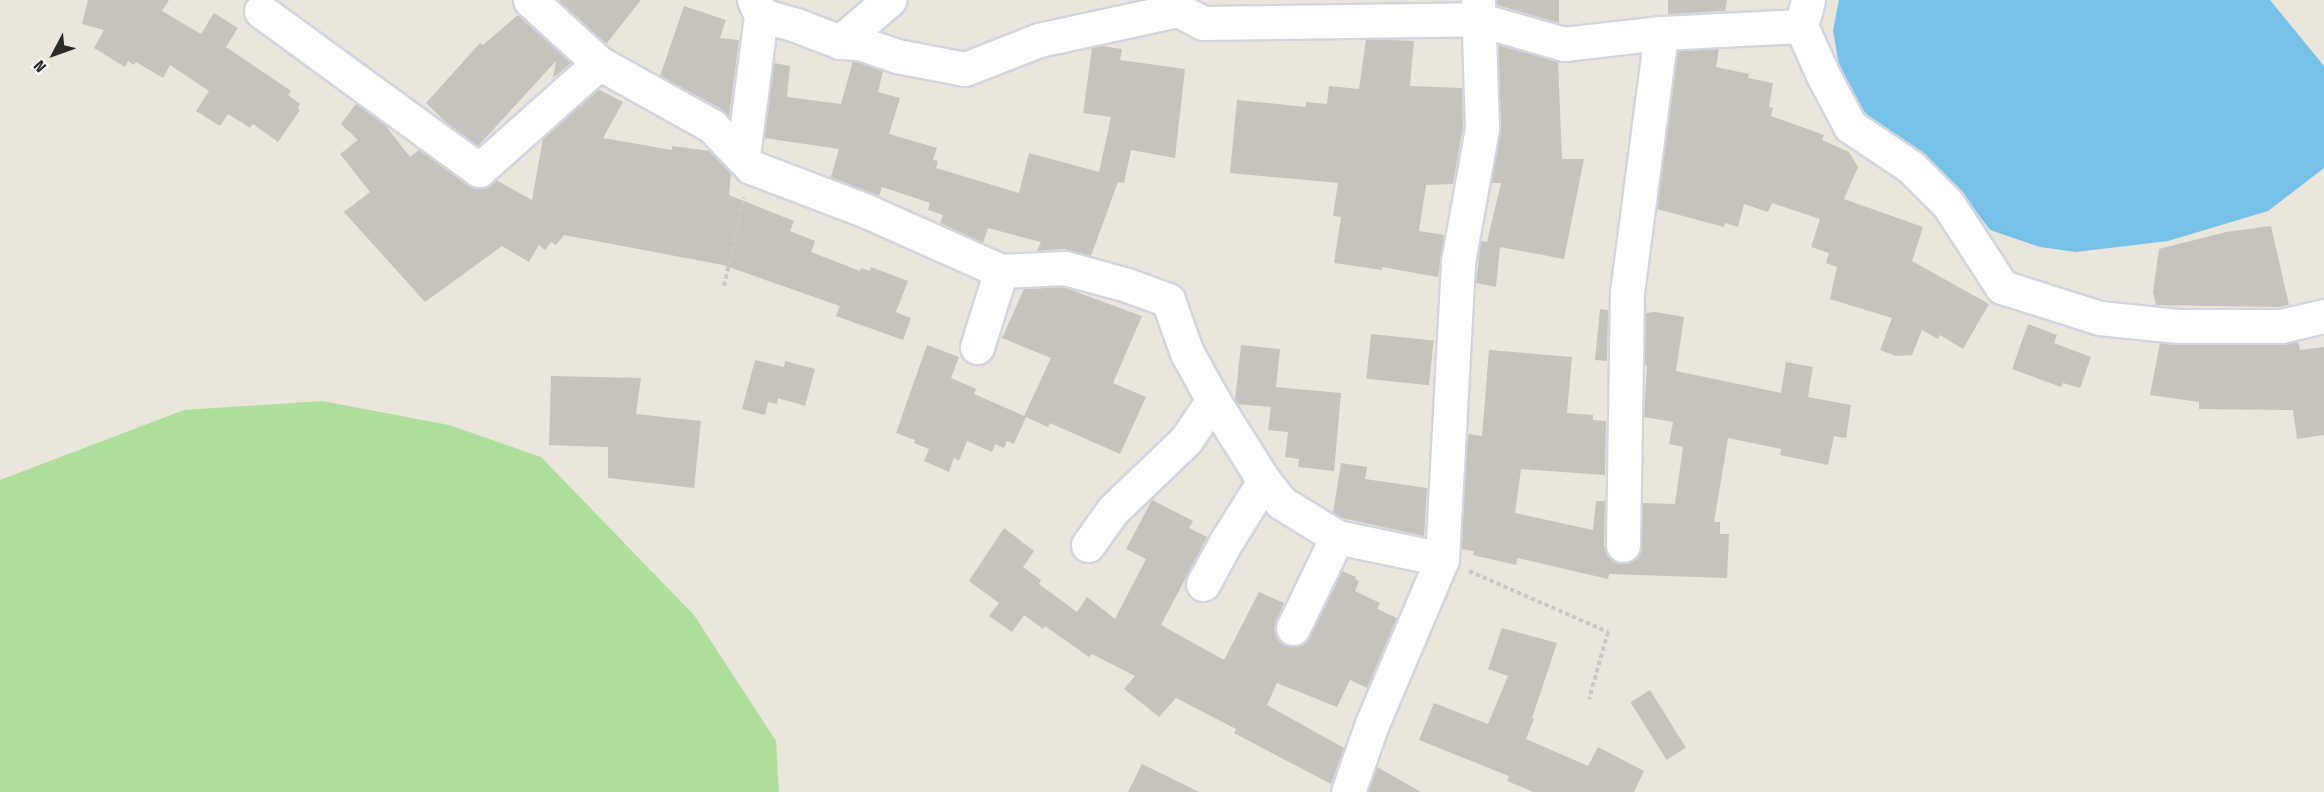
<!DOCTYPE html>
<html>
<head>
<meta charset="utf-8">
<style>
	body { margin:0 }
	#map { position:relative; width:2324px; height:792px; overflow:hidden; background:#ebe6dc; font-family:"Fira Sans Condensed",sans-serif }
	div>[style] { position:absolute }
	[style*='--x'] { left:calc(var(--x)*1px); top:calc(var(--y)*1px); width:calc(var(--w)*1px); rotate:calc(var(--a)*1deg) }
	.green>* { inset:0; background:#aede9c }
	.water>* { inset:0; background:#75c1e7 }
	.building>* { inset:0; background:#c6c2bc; transform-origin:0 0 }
	.path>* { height:4px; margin-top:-2px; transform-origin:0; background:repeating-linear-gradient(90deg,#c8c8c8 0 4.5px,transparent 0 7.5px) }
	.roads { filter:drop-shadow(2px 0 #d2d4e1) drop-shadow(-2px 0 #d2d4e1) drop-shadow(0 2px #d2d4e1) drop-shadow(0 -2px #d2d4e1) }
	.minor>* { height:33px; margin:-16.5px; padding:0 16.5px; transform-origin:16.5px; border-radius:16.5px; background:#fff }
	span { translate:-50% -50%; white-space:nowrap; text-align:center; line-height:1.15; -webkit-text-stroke:5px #fff; paint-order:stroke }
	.north { position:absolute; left:24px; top:24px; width:60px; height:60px; -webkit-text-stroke:4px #fff; paint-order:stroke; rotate:229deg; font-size:16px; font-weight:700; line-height:24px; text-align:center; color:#2a2a2a }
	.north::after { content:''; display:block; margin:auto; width:21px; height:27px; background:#2a2a2a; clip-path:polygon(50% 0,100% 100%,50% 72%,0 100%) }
</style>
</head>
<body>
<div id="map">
	<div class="green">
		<i style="clip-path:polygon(322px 401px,449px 425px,541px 457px,694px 615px,776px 741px,779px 792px,0 792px,0 480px,184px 410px)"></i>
	</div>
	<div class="water">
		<i style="clip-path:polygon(1839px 0,2270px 0,2324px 66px,2324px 168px,2268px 211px,2168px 241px,2076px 252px,2040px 247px,1990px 230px,1961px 191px,1892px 137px,1856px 104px,1839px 66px,1833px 30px)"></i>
	</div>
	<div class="building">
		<i style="clip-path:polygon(88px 0,169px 0,162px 11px,201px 34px,214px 13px,238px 28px,226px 47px,291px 91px,288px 95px,300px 104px,298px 108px,300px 110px,278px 142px,253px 124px,250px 128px,228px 114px,220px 126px,196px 111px,209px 91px,170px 65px,163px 78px,136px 62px,134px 65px,128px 61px,125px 67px,94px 48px,104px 30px,82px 24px)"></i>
		<i style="clip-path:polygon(558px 0,641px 0,606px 44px)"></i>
		<i style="clip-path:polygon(1497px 0,1559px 0,1559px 23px,1497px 5px)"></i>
		<i style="clip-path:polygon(1668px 0,1727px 0,1725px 11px,1668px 14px)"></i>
		<i style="clip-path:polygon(684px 6px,726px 20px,720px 38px,739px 40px,729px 117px,720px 108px,660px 76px)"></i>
		<i style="clip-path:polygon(518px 15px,571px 63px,553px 78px,556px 61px,478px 146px,450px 126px,426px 103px,480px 43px,483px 45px)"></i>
		<i style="clip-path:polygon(1366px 39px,1414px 41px,1410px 86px,1462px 88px,1463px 127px,1453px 184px,1426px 185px,1419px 231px,1444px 235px,1438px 277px,1382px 267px,1382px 270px,1334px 263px,1341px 217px,1333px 216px,1338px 183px,1230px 173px,1237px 100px,1306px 107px,1306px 102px,1327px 104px,1329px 86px,1359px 89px)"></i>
		<i style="clip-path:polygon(1498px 45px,1558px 62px,1562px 159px,1584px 159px,1564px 259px,1500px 247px,1496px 287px,1476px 283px,1481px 241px,1487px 242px,1501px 183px,1491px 183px,1501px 128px)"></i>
		<i style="clip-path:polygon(1101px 46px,1122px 49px,1120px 60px,1185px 69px,1175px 158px,1131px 150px,1124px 183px,1118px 182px,1091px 256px,1064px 249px,1037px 251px,1041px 242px,988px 228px,983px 243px,940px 223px,943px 215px,928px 210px,930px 203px,882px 187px,879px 196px,831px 177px,839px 149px,764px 138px,774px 63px,790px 66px,787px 97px,841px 104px,853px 61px,883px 71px,878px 92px,900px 98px,889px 134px,937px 148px,933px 160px,938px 161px,936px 168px,1019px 193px,1029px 153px,1099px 172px,1111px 117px,1083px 113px,1092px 48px)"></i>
		<i style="clip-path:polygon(1719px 49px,1716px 67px,1749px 74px,1748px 78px,1773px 83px,1769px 107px,1773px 108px,1771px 116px,1824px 135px,1822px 140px,1849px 152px,1858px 167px,1844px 199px,1923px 227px,1912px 261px,1989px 304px,1963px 349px,1940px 335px,1938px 339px,1922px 330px,1912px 355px,1896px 356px,1880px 350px,1892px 318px,1830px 299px,1837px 267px,1826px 263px,1829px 253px,1811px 247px,1820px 219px,1772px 203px,1768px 212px,1744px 204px,1738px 227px,1725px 223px,1724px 227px,1657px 209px,1678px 51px)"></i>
		<i style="clip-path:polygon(598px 89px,623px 102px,603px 138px,672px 150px,672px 146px,710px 151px,731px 173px,729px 195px,794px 221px,790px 231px,815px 241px,811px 252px,860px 271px,861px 268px,870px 271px,871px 267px,908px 281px,896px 312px,911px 318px,903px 340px,836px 316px,840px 306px,723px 265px,564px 235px,556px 245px,551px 242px,545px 250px,539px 245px,529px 262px,502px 246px,425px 302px,344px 212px,370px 192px,340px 154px,358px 140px,341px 124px,356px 104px,385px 125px,410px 157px,419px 150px,468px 185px,484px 188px,496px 180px,532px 200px,543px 138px)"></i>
		<i style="clip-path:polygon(2271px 226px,2289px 305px,2279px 307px,2156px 305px,2153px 292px,2159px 249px,2226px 232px)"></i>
		<i style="clip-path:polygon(1063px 287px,1142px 316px,1113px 383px,1146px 397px,1120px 454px,1050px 423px,1048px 427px,1026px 417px,1014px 444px,1007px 441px,1004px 448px,995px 444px,992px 452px,967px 441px,959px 461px,954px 458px,949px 472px,924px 461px,929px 449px,914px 443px,915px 440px,896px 433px,927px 345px,959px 357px,951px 378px,976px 389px,974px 394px,1024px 416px,1051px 358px,1002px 338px,1024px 289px)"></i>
		<i style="clip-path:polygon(1600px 309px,1608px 310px,1607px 361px,1595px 360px)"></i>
		<i style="clip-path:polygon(1655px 312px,1684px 317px,1676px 371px,1781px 393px,1786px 362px,1813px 367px,1808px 397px,1851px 405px,1846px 438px,1834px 436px,1828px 465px,1780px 455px,1781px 449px,1728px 438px,1714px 522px,1720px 522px,1720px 534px,1729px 534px,1727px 578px,1609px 574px,1608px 579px,1517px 558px,1516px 565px,1473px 555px,1474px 551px,1461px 549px,1467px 434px,1482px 436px,1489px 350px,1572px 357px,1567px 413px,1593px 415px,1593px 420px,1606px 421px,1605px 475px,1521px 469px,1515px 513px,1593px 530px,1596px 501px,1605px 501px,1604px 545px,1607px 555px,1614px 561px,1623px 564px,1632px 562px,1639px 555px,1642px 545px,1642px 503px,1675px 504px,1683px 447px,1669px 444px,1673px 422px,1644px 417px,1647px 366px,1645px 365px,1645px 313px)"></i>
		<i style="clip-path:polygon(2028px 324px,2057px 335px,2054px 343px,2091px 357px,2080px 388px,2063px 383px,2061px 387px,2012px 369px)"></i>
		<i style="left:1371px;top:334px;width:63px;height:45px;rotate:6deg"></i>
		<i style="clip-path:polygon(2298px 341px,2300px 350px,2324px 347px,2324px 435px,2297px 439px,2293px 410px,2199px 409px,2199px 402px,2150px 395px,2160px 343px,2281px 345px)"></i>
		<i style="clip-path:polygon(1241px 345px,1280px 349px,1276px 387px,1341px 393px,1334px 471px,1298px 467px,1299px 459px,1285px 457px,1288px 432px,1268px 430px,1271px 407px,1237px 404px,1235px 400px)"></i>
		<i style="clip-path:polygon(755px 360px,784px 367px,785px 361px,815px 369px,805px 406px,778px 398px,777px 404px,768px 402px,765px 415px,742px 409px)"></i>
		<i style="clip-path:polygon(551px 376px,641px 378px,636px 414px,701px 421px,694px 488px,608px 478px,608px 447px,549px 445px)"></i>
		<i style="clip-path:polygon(1341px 463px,1367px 467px,1365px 479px,1427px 488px,1424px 536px,1342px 518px,1333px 513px)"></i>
		<i style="clip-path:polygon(1152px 500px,1193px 521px,1189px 528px,1207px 537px,1161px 625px,1224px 660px,1259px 592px,1284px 603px,1274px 629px,1278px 639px,1284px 645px,1294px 647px,1304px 643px,1342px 571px,1356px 577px,1355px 579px,1359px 581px,1355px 591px,1380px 603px,1377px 609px,1397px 618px,1367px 688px,1350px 680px,1337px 707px,1277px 683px,1267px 705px,1344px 748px,1331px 784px,1234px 733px,1236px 729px,1176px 698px,1159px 717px,1124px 689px,1135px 676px,1092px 654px,1089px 657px,1045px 626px,1043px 629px,1024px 615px,1012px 632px,989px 616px,999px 603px,969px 581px,1004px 528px,1034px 551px,1023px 567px,1041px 580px,1039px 584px,1077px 612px,1087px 597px,1115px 619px,1146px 559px,1126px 549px)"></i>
		<i style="clip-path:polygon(1502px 628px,1557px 643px,1532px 718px,1534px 719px,1526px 739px,1588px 766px,1598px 747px,1644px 771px,1634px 792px,1533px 792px,1507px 781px,1509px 776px,1419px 740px,1434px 703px,1488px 724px,1508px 676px,1488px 669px)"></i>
		<i style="left:1650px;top:690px;width:68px;height:23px;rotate:58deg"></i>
		<i style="clip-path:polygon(1142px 764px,1199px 792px,1128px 792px)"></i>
		<i style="clip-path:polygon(1377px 767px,1421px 792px,1368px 792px)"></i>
	</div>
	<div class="path">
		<i style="--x:724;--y:286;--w:91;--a:-77.3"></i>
		<i style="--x:1469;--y:571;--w:152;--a:23.7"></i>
		<i style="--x:1608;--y:632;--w:70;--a:105.8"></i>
	</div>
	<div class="roads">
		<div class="minor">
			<i style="--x:530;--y:0;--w:93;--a:42.4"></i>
			<i style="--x:599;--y:63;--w:129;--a:29.1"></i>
			<i style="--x:712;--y:126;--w:57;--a:46.4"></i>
			<i style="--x:751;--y:167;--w:121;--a:20.8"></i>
			<i style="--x:864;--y:210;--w:150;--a:24"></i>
			<i style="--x:1001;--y:271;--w:64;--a:-2.7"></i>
			<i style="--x:1065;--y:268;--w:64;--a:15.3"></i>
			<i style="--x:1127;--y:285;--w:44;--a:20.1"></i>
			<i style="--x:1168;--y:300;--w:56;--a:70.3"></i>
			<i style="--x:1187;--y:353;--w:54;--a:61"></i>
			<i style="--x:1213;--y:400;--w:96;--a:57.8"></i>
			<i style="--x:1264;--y:481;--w:28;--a:51"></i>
			<i style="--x:1282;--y:503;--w:65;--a:31.7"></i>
			<i style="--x:1337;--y:537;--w:107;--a:11.8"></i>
			<i style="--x:754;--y:0;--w:17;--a:65"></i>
			<i style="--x:761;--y:15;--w:36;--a:16"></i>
			<i style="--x:796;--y:25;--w:47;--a:21.1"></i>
			<i style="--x:840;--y:42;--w:19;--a:3"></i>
			<i style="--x:859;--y:43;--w:40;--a:18.9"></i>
			<i style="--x:897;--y:56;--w:69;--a:10.8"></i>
			<i style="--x:965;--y:69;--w:79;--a:-21.4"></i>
			<i style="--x:1039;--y:40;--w:142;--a:-12.2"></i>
			<i style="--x:1174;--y:0;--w:11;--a:68"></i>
			<i style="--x:1178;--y:10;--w:28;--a:27"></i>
			<i style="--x:1203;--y:23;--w:274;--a:-0.8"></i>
			<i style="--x:1477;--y:19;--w:91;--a:16"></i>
			<i style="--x:1564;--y:44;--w:98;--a:-6.5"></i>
			<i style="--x:1661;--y:33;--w:140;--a:-2.9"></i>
			<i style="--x:1808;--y:0;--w:27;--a:105"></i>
			<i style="--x:1801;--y:26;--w:54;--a:65.8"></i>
			<i style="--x:1823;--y:75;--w:58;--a:62.1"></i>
			<i style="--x:1850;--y:126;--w:73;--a:33.9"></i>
			<i style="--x:1911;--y:167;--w:52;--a:45"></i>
			<i style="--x:1948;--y:204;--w:99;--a:57"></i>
			<i style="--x:2002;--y:287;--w:103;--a:17.6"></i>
			<i style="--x:2100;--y:318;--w:78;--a:5.9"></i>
			<i style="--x:2178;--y:326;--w:103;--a:0"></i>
			<i style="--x:2281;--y:326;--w:44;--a:-13.1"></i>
			<i style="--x:261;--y:11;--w:270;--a:36.1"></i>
			<i style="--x:479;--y:170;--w:161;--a:-41.7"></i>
			<i style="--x:840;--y:42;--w:65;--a:-40.6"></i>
			<i style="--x:743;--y:156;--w:142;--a:-82.7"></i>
			<i style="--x:977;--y:347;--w:80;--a:-72.5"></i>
			<i style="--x:1088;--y:545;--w:43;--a:-54.5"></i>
			<i style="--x:1113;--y:510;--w:101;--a:-43.8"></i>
			<i style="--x:1186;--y:440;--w:48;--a:-56"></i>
			<i style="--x:1623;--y:545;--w:253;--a:-89.1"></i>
			<i style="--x:1627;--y:292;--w:261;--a:-82.5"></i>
			<i style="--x:1203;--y:584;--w:50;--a:-61.4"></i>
			<i style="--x:1227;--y:540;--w:70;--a:-57.9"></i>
			<i style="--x:1293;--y:628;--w:101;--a:-64.2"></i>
			<i style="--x:1348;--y:792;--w:72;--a:-70.6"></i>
			<i style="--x:1372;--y:724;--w:179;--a:-67"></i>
			<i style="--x:1442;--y:559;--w:297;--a:-86.9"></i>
			<i style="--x:1458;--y:262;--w:136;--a:-79.8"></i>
			<i style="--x:1482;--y:128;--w:128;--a:-91.8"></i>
		</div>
	</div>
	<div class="north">N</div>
</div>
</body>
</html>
